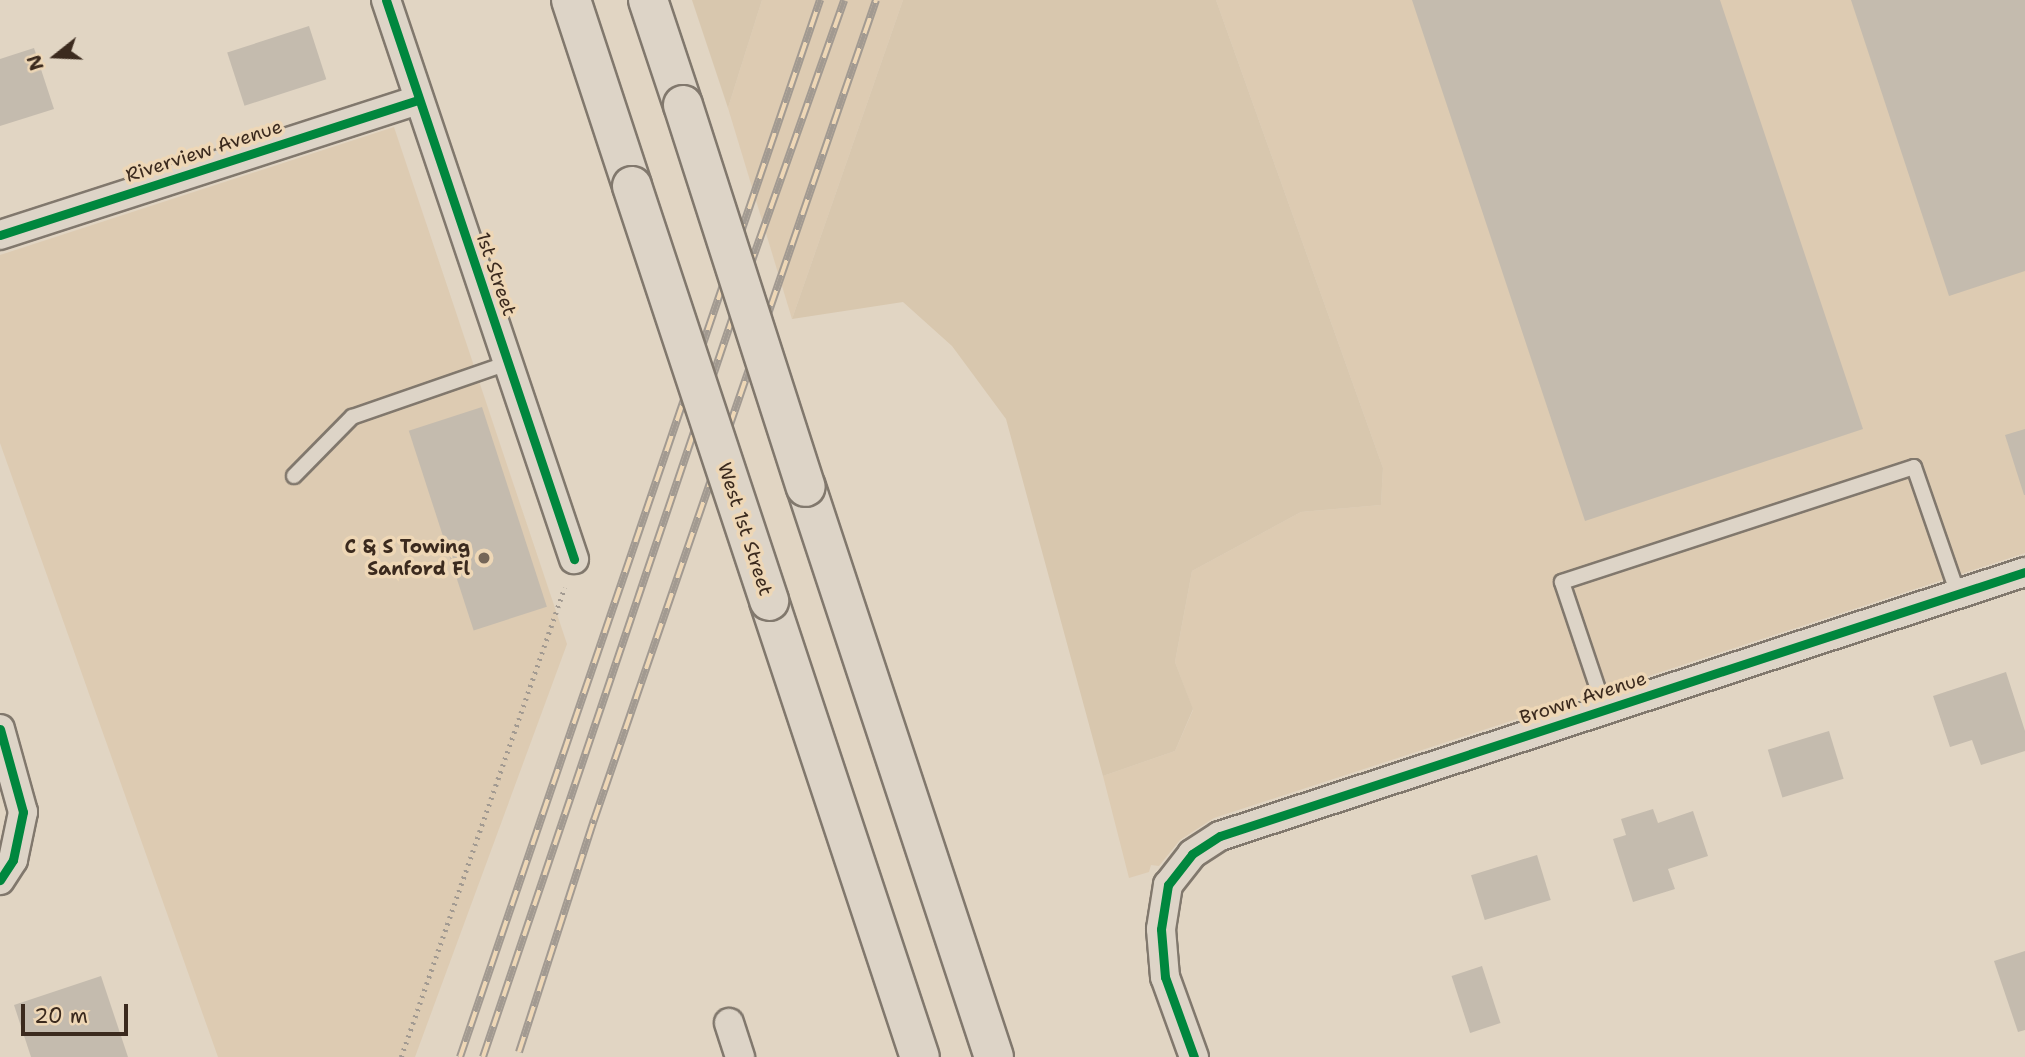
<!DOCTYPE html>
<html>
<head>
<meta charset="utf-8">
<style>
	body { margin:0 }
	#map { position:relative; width:2025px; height:1057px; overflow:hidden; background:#e1d5c3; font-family:"Shantell Sans",sans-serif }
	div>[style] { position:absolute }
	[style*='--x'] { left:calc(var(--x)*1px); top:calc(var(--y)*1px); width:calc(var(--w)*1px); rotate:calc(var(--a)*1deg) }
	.built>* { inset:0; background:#ddcbb2 }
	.green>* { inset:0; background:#d8c7ae }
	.building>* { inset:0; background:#c4bbae; transform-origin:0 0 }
	.path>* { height:4.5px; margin-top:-2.25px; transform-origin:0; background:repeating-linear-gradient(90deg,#a29a91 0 2px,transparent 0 7px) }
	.roads { filter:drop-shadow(2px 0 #81786d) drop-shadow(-2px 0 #81786d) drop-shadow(0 2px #81786d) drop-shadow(0 -2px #81786d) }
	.service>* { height:14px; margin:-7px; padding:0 7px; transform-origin:7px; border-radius:7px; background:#ddd4c7 }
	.minor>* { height:28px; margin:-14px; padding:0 14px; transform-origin:14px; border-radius:14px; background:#ddd4c7 }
	.primary>* { height:38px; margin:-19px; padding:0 19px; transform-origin:19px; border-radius:19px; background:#ddd4c7 }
	.rail>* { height:8px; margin-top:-4px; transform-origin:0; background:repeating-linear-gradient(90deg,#eed7b6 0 16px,#a29a91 0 32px); box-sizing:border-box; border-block:2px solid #a29a91 }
	.bridges { filter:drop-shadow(2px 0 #81786d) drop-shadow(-2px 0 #81786d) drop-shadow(0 2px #81786d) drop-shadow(0 -2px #81786d) }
	.primary-bridge>* { height:38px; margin:-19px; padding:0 19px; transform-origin:19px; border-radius:19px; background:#ddd4c7 }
	.cycleway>* { height:9px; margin:-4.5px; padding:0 4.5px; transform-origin:4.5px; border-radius:4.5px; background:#00873e }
	.dots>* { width:19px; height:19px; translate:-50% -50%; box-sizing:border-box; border:4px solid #eed7b6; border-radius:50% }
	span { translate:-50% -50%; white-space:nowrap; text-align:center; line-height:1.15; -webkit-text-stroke:7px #eed7b6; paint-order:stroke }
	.street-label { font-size:19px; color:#3b2a1e }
	.poi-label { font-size:19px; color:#3b2a1e; font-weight:700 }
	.right { translate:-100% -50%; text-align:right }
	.north { position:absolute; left:21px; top:21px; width:70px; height:70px; -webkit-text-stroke:5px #eed7b6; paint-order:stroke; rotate:252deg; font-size:19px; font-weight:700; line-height:28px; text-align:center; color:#3b2a1e }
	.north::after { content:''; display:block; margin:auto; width:24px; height:32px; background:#3b2a1e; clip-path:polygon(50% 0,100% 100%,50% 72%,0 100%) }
	.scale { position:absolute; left:21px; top:1004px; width:107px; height:32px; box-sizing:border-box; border:4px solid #3b2a1e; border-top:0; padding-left:9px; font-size:21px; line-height:24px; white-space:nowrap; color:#3b2a1e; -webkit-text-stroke:5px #eed7b6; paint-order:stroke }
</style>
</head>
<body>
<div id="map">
	<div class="built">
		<i style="clip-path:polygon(762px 0,903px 0,792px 319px,728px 108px)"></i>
		<i style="clip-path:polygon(1216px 0,2025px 0,2025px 553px,1214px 818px,1180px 840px,1159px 866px,1151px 865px,1149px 872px,1129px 878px,1103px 776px,1175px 751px,1193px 710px,1175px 662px,1192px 571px,1301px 512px,1381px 505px,1383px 468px)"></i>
		<i style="clip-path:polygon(394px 127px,567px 644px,415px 1057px,218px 1057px,0 443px,0 255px)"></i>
	</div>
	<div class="green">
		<i style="clip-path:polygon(692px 0,762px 0,728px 108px)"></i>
		<i style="clip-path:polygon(903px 0,1216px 0,1383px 468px,1381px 505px,1301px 512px,1192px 571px,1175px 662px,1193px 709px,1175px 751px,1103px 776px,1006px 419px,952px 346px,903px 302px,792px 319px)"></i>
	</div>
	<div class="building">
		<i style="clip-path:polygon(1412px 0,1720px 0,1863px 429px,1585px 521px)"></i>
		<i style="clip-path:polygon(1851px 0,2025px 0,2025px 271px,1949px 296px)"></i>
		<i style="left:309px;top:26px;width:56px;height:86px;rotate:72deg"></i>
		<i style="clip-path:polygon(34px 48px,54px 109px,0 126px,0 59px)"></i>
		<i style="left:482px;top:407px;width:210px;height:77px;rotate:72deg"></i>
		<i style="clip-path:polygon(2025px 429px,2025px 495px,2024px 495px,2005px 435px)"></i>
		<i style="clip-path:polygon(2006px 672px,2025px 731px,2025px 751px,1981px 765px,1972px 740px,1950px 747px,1933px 696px)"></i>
		<i style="left:1829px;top:731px;width:50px;height:64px;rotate:73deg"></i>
		<i style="clip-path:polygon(1653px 809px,1658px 823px,1693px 811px,1708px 856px,1668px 869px,1675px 889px,1633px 902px,1613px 839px,1626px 835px,1621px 819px)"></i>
		<i style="left:1537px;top:855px;width:47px;height:69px;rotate:73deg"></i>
		<i style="clip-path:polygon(2025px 951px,2025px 1030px,2018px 1032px,1994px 961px)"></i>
		<i style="left:1482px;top:966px;width:60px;height:32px;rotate:72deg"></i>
		<i style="clip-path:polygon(101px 976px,128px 1057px,31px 1057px,14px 1005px)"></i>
	</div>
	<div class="path">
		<i style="--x:401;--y:1057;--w:497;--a:-70.8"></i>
	</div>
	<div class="roads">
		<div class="service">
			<i style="--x:294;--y:476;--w:83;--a:-45.5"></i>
			<i style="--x:352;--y:417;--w:165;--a:-19.1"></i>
			<i style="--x:1605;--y:710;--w:135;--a:-108.6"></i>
			<i style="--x:1562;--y:582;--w:370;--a:-18.1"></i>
			<i style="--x:1914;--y:467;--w:134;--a:70.9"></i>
		</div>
		<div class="minor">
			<i style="--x:386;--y:0;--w:590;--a:71.41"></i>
			<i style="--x:0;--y:235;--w:440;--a:-17.9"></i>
			<i style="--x:0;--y:729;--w:86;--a:74.5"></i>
			<i style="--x:23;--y:812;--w:49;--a:101.8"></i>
			<i style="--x:13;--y:860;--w:24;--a:123"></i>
			<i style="--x:729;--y:1023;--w:36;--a:72"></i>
			<i style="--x:1194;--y:1057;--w:85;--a:-109.9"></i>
			<i style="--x:1165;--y:977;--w:48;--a:-94.8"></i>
			<i style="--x:1161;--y:929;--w:45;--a:-81"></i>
			<i style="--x:1168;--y:885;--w:39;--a:-52"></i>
			<i style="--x:1192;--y:854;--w:33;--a:-33"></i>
			<i style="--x:1220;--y:836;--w:847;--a:-18.16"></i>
		</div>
		<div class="primary">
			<i style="--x:571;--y:0;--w:196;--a:71.8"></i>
			<i style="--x:648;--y:0;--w:111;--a:71.6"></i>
			<i style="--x:806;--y:487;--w:600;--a:71.75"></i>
			<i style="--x:769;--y:601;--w:480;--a:71.7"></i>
		</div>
	</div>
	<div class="rail">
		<i style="--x:519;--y:1052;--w:244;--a:-72.1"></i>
		<i style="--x:594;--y:820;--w:867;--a:-71.02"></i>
		<i style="--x:460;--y:1057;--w:1117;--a:-71.19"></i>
		<i style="--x:483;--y:1057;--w:832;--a:-71.35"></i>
		<i style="--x:749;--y:269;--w:285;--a:-70.5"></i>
	</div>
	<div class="bridges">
		<div class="primary-bridge">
			<i style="--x:683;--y:105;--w:401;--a:72.2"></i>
			<i style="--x:632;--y:186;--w:437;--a:71.7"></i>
		</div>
	</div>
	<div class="cycleway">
		<i style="--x:386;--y:0;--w:590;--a:71.41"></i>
		<i style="--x:0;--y:235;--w:440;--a:-17.9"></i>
		<i style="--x:0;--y:729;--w:86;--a:74.5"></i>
		<i style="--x:23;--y:812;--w:49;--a:101.8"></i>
		<i style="--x:13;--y:860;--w:24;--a:123"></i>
		<i style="--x:1194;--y:1057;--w:85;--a:-109.9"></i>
		<i style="--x:1165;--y:977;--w:48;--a:-94.8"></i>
		<i style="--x:1161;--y:929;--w:45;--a:-81"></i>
		<i style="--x:1168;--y:885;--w:39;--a:-52"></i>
		<i style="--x:1192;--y:854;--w:33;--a:-33"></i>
		<i style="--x:1220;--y:836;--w:847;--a:-18.16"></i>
	</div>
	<div class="dots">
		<i style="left:484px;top:558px;background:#756658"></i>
	</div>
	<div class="street-label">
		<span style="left:204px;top:151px;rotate:-18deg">Riverview Avenue</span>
		<span style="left:496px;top:274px;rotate:71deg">1st Street</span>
		<span style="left:745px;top:529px;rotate:72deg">West 1st Street</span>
		<span style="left:1583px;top:698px;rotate:-18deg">Brown Avenue</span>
	</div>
	<div class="poi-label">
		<span class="right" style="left:470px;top:558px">C &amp; S Towing<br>Sanford Fl</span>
	</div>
	<div class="north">N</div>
	<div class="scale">20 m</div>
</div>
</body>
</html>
